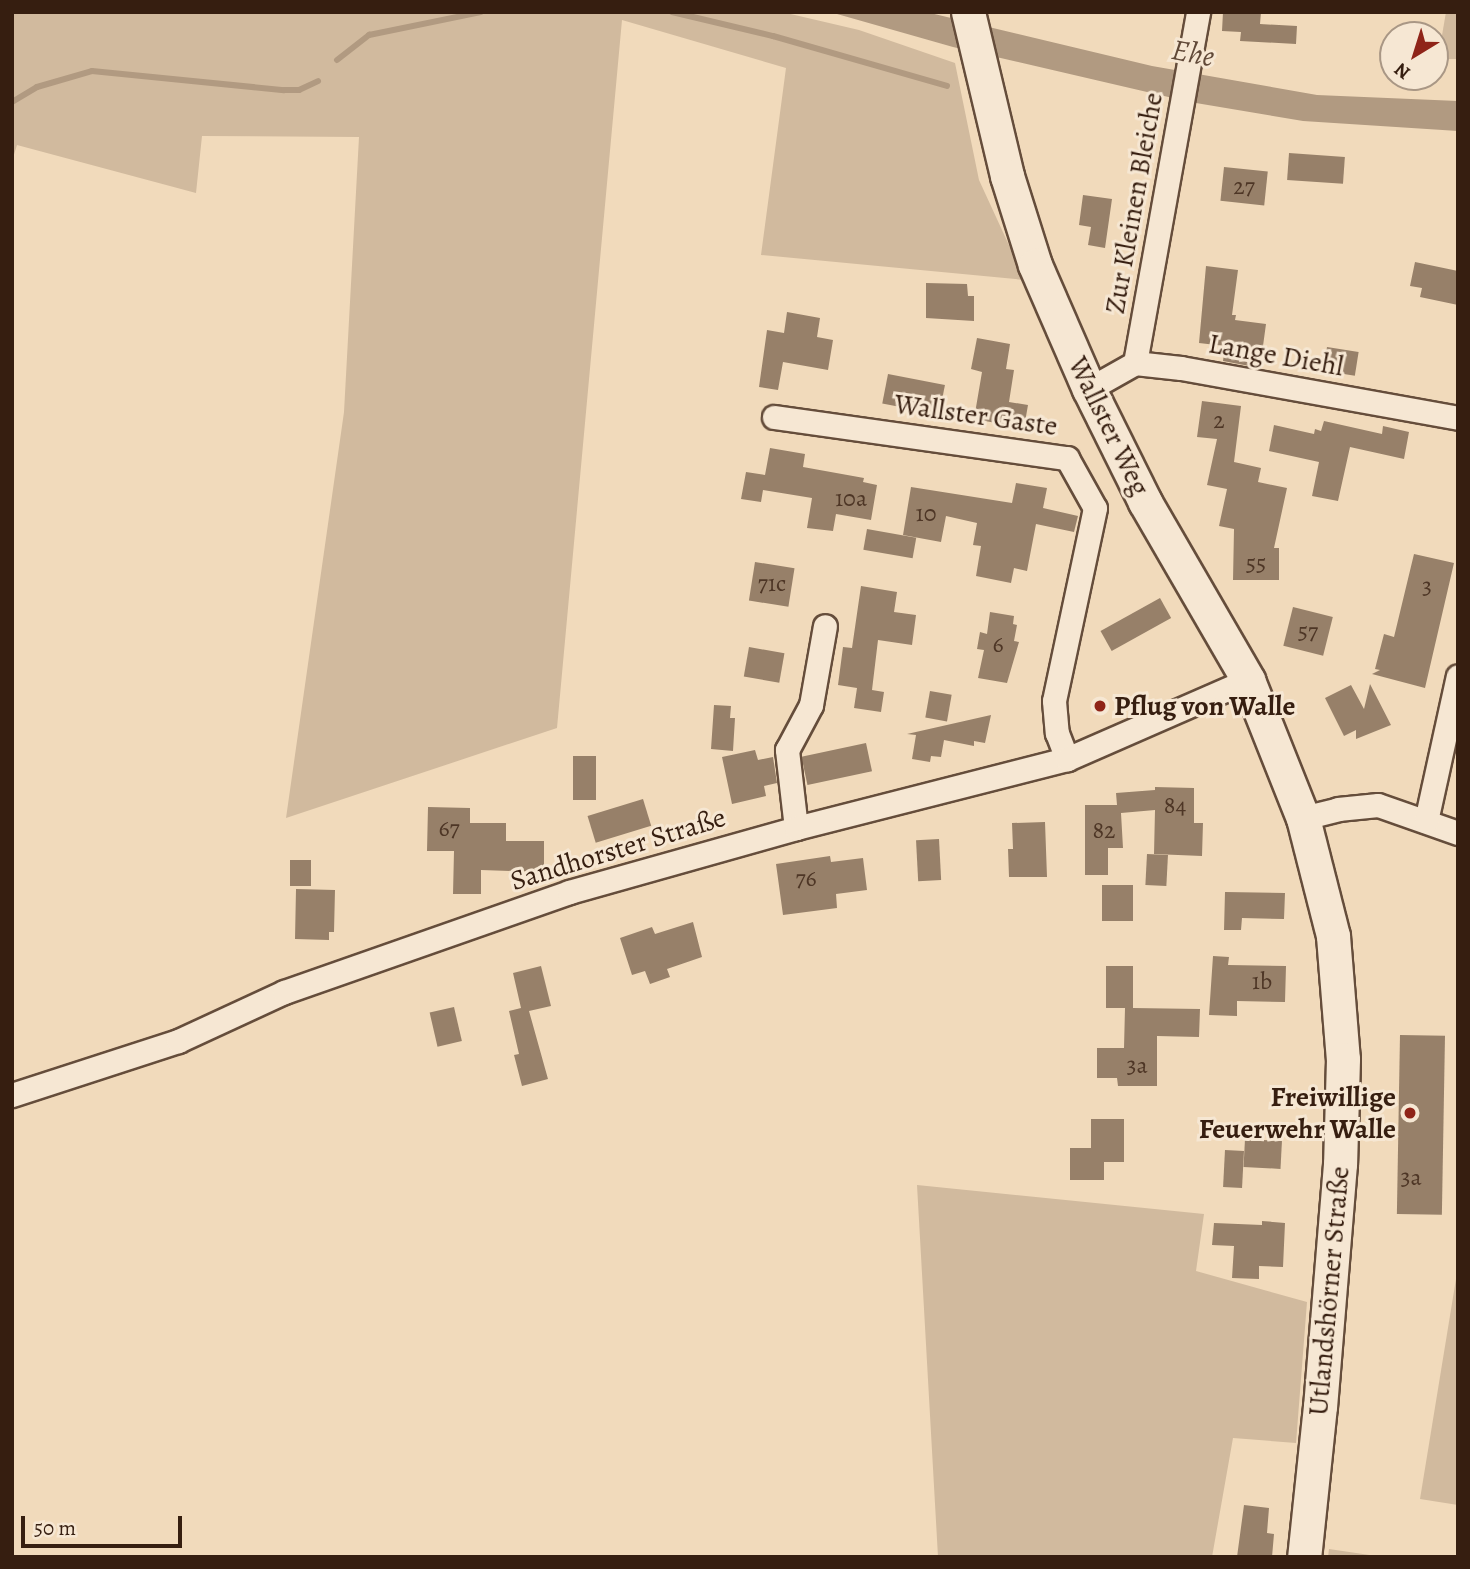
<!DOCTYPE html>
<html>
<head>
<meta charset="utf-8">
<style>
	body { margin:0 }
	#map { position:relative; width:1470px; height:1569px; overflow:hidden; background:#f1dabb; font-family:Alegreya,serif }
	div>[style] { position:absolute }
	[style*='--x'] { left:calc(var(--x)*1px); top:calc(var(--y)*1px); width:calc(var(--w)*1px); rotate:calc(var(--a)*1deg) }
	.green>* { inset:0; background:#d1ba9e }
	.water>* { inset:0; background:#b19a81 }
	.stream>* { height:6px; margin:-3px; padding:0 3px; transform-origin:3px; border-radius:3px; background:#b19a81 }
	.building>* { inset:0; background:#978069; transform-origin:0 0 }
	.roads { filter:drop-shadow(2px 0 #654d3b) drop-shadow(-2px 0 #654d3b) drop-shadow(0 2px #654d3b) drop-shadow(0 -2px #654d3b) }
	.street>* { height:23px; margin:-11.5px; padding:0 11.5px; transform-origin:11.5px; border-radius:11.5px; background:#f6e7d3 }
	.secondary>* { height:33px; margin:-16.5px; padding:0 16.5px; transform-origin:16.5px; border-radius:16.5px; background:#f6e7d3 }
	.dots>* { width:19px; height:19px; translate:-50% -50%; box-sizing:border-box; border:4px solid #f6e7d3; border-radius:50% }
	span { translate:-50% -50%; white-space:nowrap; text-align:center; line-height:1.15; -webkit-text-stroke:6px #f6e7d3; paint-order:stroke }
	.number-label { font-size:24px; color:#4e3626 }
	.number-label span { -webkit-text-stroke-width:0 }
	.street-label { font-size:28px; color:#361e10 }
	.poi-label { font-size:28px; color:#361e10; font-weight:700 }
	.left { translate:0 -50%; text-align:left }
	.right { translate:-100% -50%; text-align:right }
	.water-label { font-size:30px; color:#614938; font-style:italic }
	.frame { position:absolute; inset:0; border:14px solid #361e10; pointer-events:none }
	.north { position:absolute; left:1379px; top:21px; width:70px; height:70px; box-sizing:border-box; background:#f6e7d3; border:2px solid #a99785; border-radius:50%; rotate:218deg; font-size:19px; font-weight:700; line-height:28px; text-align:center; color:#361e10 }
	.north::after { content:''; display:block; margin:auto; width:24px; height:32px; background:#8f2418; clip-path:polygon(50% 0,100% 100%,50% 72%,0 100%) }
	.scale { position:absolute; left:21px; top:1516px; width:161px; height:32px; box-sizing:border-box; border:4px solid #361e10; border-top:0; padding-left:9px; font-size:21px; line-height:24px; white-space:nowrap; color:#361e10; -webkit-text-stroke:5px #f6e7d3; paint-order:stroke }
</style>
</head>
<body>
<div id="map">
	<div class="green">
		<i style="clip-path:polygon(12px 12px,782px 12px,859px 30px,955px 63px,979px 180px,1025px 280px,761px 255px,786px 68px,622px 20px,557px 728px,286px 818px,344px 412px,359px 137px,202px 136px,196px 193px,17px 145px,12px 161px)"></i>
		<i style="clip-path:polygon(1446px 12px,1458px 12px,1458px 59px,1438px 59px)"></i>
		<i style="clip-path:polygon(917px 1185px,1204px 1214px,1196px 1271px,1307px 1302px,1296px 1443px,1233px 1438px,1212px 1557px,938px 1557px)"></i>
		<i style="clip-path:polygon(1456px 1279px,1458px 1279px,1458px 1505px,1420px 1499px)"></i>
		<i style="clip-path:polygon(1329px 1549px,1383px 1557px,1328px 1557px)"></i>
	</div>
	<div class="water">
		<i style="clip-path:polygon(830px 12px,926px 12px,1152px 66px,1317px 95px,1458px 101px,1458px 131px,1303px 121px,1190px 102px,953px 47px)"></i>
	</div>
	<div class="stream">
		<i style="--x:672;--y:12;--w:104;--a:13.4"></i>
		<i style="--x:773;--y:36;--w:181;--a:16"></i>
		<i style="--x:337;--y:60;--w:41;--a:-38"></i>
		<i style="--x:369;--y:35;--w:114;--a:-11.6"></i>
		<i style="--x:12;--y:102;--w:29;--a:-31"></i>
		<i style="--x:37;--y:87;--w:57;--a:-16.2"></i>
		<i style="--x:92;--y:71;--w:193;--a:5.7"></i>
		<i style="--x:284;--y:90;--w:15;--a:0"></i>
		<i style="--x:299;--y:90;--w:21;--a:-25"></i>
	</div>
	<div class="building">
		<i style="clip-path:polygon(1223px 12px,1261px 12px,1260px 24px,1297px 26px,1296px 44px,1240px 41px,1241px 32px,1222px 31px)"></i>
		<i style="left:1289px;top:153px;width:56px;height:27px;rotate:4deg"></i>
		<i style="left:1224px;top:167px;width:44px;height:34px;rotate:6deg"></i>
		<i style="clip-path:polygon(1083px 195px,1112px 199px,1105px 248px,1088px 245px,1091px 227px,1079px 225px)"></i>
		<i style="clip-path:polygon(1415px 262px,1458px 271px,1458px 305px,1420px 297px,1422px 288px,1410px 286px)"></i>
		<i style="clip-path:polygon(1206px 266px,1238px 270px,1232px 315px,1236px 315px,1235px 320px,1266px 324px,1260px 368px,1223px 361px,1225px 346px,1199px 343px)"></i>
		<i style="clip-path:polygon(926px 283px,967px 284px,968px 296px,974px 296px,974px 321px,926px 318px)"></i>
		<i style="clip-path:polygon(787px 312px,820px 318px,817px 337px,833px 340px,828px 370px,783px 362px,778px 390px,759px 387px,767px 330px,784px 333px)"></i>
		<i style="clip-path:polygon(977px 338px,1010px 344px,1006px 369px,1014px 370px,1009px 402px,1028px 405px,1024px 428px,974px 419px,982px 372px,971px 369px)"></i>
		<i style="left:1327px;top:347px;width:32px;height:24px;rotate:9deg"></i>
		<i style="left:888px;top:374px;width:58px;height:30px;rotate:11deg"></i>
		<i style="clip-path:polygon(1202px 401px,1241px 406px,1234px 462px,1261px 468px,1258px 482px,1287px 488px,1274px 548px,1279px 548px,1279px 580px,1233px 580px,1234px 529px,1219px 526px,1227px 489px,1207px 485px,1217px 439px,1197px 437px)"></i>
		<i style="clip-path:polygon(1324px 421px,1382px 434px,1383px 426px,1409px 432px,1404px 459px,1350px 447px,1338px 501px,1312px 496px,1319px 462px,1269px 451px,1274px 425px,1314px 434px,1315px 429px,1321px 431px)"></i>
		<i style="clip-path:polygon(770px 448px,805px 454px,803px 467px,864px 478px,863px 482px,877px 485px,871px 520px,836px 514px,833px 531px,807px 528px,812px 498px,763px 490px,761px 502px,741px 499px,746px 472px,765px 475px)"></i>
		<i style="clip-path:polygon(1016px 483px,1047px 488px,1043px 508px,1078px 516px,1074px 532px,1036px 524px,1027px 571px,1014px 568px,1011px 583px,976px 576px,981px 546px,973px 545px,977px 523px,946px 516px,941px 542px,903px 535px,911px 487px,1012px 503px)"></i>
		<i style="left:867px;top:529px;width:50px;height:21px;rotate:10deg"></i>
		<i style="clip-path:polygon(1414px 554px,1454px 563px,1425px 688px,1372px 674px,1380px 670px,1375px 669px,1384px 634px,1394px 637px)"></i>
		<i style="left:755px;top:562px;width:40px;height:39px;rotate:9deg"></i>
		<i style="clip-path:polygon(861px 586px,897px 592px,894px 612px,916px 615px,912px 645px,878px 640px,872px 690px,884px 692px,881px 712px,854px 708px,857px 688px,838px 685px,843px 647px,852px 648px)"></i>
		<i style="left:1160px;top:598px;width:23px;height:68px;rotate:61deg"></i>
		<i style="left:1293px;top:607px;width:41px;height:40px;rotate:14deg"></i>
		<i style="clip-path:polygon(990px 612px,1014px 616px,1013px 624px,1017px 625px,1014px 641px,1019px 642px,1007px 683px,978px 678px,984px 650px,977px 649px,980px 632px,987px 634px)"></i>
		<i style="left:749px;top:647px;width:36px;height:30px;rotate:10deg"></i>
		<i style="clip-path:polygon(1370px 684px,1391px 725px,1356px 739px,1356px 730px,1344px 736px,1325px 698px,1351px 685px,1364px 709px)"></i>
		<i style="left:930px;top:691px;width:22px;height:27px;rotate:10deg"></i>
		<i style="clip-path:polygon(714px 705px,731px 706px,730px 718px,735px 718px,733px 751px,711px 749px)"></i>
		<i style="clip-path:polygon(991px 715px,985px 743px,974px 741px,974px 746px,944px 740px,941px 757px,931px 756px,930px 762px,912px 759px,916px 735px,907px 734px)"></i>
		<i style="left:866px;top:743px;width:29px;height:66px;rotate:78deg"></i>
		<i style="clip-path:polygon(755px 750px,758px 760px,773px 757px,777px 783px,764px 786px,766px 796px,732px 804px,722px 757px)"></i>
		<i style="left:573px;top:756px;width:23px;height:44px"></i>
		<i style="clip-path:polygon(1155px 787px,1194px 788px,1194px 823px,1203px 823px,1202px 856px,1154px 854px,1155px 810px,1121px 813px,1123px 848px,1108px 848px,1108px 875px,1085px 875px,1085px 805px,1117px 805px,1116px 793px,1155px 790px)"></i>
		<i style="left:643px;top:799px;width:28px;height:58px;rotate:73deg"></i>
		<i style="clip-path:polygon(428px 807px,470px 808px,470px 823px,506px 823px,506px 841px,544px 841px,544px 872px,481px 870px,481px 894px,453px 894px,454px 851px,427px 851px)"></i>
		<i style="clip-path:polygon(1045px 822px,1047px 877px,1009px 877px,1008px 849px,1013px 849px,1012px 823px)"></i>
		<i style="left:939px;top:839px;width:41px;height:23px;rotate:87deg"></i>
		<i style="left:1147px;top:854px;width:21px;height:31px;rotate:3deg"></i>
		<i style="clip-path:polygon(830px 856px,831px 862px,863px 858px,867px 890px,836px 894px,837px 908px,783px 915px,776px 864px)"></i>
		<i style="left:290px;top:860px;width:21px;height:26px"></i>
		<i style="left:1102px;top:885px;width:31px;height:36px"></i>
		<i style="clip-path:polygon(296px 889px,335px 890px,334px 932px,329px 932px,329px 940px,295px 939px)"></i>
		<i style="clip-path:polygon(1225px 892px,1285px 893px,1284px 919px,1242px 918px,1241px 930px,1224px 930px)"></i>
		<i style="clip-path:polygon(693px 922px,702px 957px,667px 969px,670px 977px,650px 984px,645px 971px,632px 975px,620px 938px,652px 927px,655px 934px)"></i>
		<i style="clip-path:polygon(1213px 956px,1229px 957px,1228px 965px,1286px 966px,1285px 1002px,1237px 1001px,1237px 1016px,1209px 1015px)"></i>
		<i style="clip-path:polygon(541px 966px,551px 1006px,529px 1011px,548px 1079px,522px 1086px,514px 1055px,519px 1054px,509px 1011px,521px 1008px,513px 973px)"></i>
		<i style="clip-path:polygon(1106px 966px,1133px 966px,1133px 1008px,1200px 1009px,1199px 1037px,1157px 1036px,1157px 1086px,1118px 1086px,1117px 1078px,1097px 1078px,1097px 1048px,1124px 1048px,1125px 1008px,1106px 1008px)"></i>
		<i style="left:454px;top:1007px;width:35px;height:25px;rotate:77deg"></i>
		<i style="left:1400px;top:1035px;width:45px;height:179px;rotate:1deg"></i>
		<i style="clip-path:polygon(1091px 1119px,1124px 1119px,1124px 1162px,1104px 1162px,1104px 1180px,1070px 1180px,1070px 1148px,1091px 1148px)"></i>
		<i style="left:1245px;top:1139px;width:37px;height:28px;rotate:3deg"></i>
		<i style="left:1225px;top:1150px;width:19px;height:37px;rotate:3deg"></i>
		<i style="clip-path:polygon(1262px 1221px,1285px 1223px,1283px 1267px,1259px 1266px,1259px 1279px,1232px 1278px,1234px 1246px,1212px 1245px,1214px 1223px,1262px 1225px)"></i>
		<i style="clip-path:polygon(1244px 1505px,1269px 1508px,1267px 1533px,1274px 1534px,1272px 1557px,1237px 1557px)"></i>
	</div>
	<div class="roads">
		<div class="street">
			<i style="--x:1135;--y:363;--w:357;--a:-79.8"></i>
			<i style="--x:1089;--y:389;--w:53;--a:-29.5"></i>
			<i style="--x:1135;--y:363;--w:46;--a:6.2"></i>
			<i style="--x:1181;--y:368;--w:281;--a:10.2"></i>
			<i style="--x:774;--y:417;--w:296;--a:8"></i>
			<i style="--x:1067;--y:458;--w:57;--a:60.8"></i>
			<i style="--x:1095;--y:508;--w:197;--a:102"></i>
			<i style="--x:1054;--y:701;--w:32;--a:85"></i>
			<i style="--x:1057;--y:733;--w:28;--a:69"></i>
			<i style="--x:1303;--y:818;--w:36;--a:-14"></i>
			<i style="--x:1338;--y:809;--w:40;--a:-5.7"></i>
			<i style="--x:1378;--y:805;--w:85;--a:19.3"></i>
			<i style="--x:1426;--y:821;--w:148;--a:-77.6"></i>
			<i style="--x:796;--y:828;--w:79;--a:-96.6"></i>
			<i style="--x:787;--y:750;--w:51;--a:-61.9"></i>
			<i style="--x:811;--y:705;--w:80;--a:-80"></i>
			<i style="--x:12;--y:1095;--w:175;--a:-18"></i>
			<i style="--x:178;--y:1041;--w:117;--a:-24.8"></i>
			<i style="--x:284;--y:992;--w:302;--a:-19.3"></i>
			<i style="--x:569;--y:892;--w:236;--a:-15.7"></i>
			<i style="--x:796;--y:828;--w:280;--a:-14.3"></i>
			<i style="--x:1067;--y:759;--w:197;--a:-23.6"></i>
		</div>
		<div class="secondary">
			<i style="--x:968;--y:12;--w:169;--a:76.6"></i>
			<i style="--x:1007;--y:176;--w:93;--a:72.5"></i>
			<i style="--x:1035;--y:265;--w:135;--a:66.5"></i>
			<i style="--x:1089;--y:389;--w:126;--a:63.6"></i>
			<i style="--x:1145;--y:502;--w:206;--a:59.9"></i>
			<i style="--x:1248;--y:680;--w:149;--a:68.3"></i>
			<i style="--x:1303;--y:818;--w:122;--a:75.7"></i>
			<i style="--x:1333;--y:936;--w:123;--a:85.4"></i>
			<i style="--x:1343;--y:1059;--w:105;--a:91.6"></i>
			<i style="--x:1340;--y:1164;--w:243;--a:94.7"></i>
			<i style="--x:1320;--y:1406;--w:152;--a:96"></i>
		</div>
	</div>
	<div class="dots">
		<i style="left:1100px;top:706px;background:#8f2418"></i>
		<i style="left:1410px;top:1113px;background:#8f2418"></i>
	</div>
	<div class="number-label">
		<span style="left:1244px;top:187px">27</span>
		<span style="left:1219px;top:421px">2</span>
		<span style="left:851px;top:499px">10a</span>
		<span style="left:926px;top:514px">10</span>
		<span style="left:1256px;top:564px">55</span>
		<span style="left:772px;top:584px">71c</span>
		<span style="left:1427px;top:587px">3</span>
		<span style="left:1308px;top:632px">57</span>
		<span style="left:998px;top:645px">6</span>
		<span style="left:1175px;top:806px">84</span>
		<span style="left:449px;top:829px">67</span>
		<span style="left:1104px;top:831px">82</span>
		<span style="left:806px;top:879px">76</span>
		<span style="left:1262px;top:982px">1b</span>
		<span style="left:1137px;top:1066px">3a</span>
		<span style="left:1411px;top:1178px">3a</span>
	</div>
	<div class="street-label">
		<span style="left:1134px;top:203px;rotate:-80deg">Zur Kleinen Bleiche</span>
		<span style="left:1276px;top:355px;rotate:10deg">Lange Diehl</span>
		<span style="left:976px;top:415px;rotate:8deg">Wallster Gaste</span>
		<span style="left:1109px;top:426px;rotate:64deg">Wallster Weg</span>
		<span style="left:618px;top:849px;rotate:-17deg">Sandhorster Straße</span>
		<span style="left:1329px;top:1291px;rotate:-85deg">Utlandshörner Straße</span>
	</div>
	<div class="poi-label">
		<span class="left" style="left:1114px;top:706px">Pflug von Walle</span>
		<span class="right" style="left:1396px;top:1113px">Freiwillige<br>Feuerwehr Walle</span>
	</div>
	<div class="water-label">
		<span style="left:1193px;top:53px;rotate:11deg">Ehe</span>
	</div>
	<div class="frame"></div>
	<div class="north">N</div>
	<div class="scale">50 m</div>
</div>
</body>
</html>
